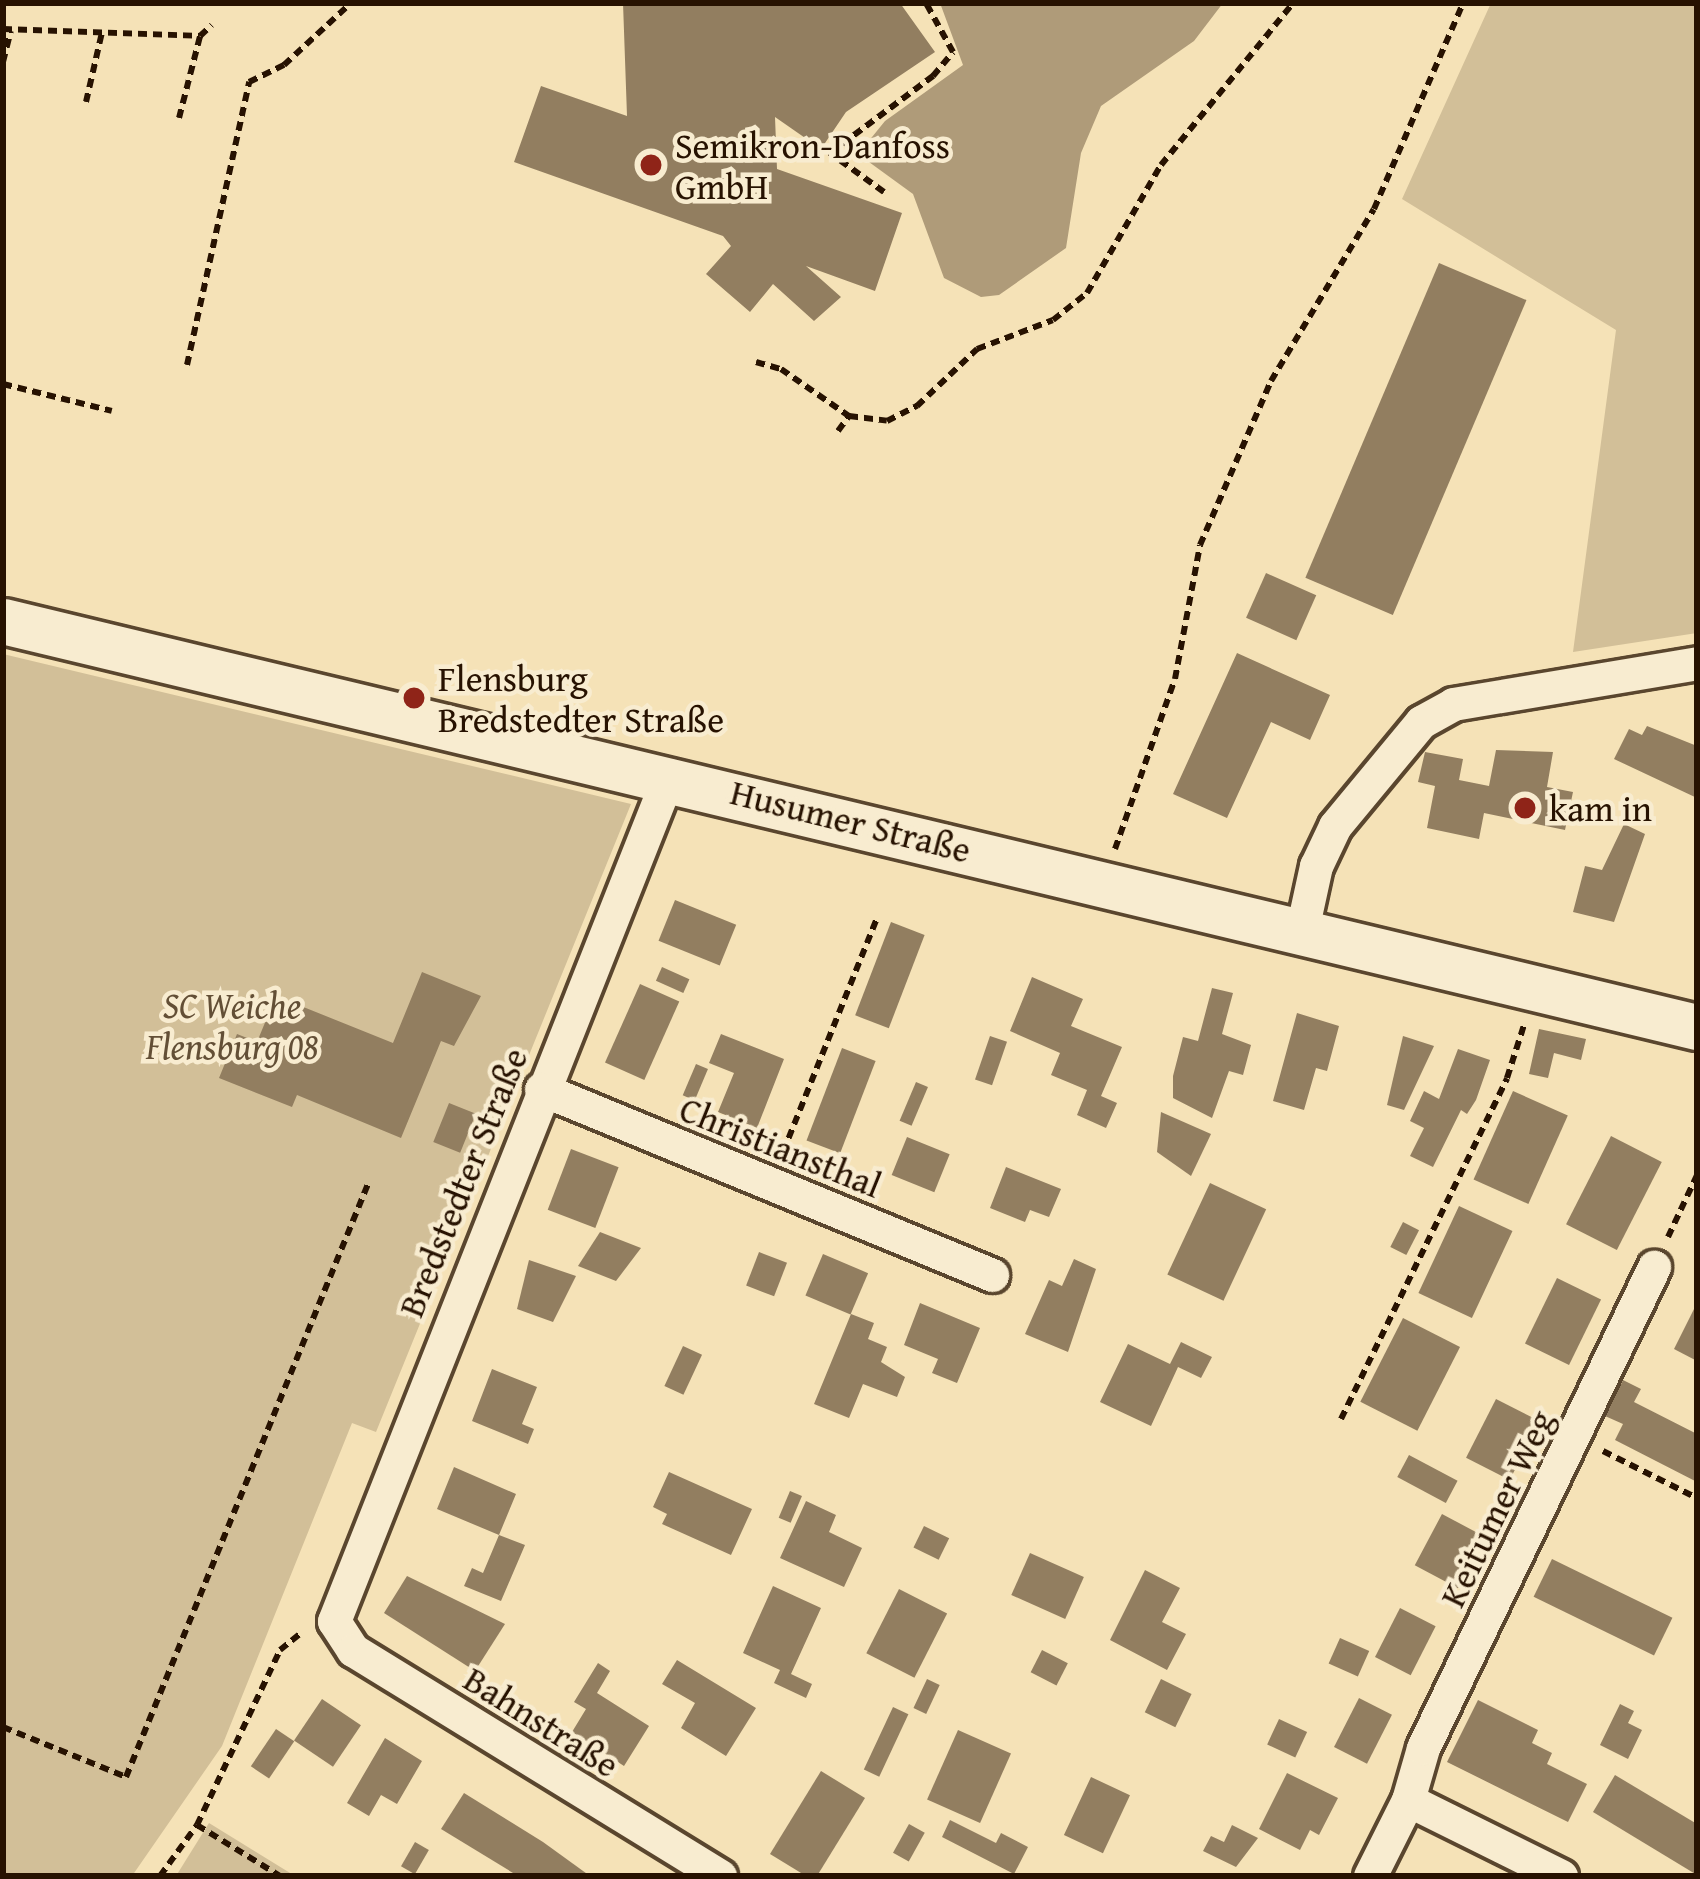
<!DOCTYPE html>
<html>
<head>
<meta charset="utf-8">
<style>
	body { margin:0 }
	#map { position:relative; width:1700px; height:1879px; overflow:hidden; background:#f5e2b7; font-family:"Gentium Book Plus",serif }
	div>[style] { position:absolute }
	[style*='--x'] { left:calc(var(--x)*1px); top:calc(var(--y)*1px); width:calc(var(--w)*1px); rotate:calc(var(--a)*1deg) }
	.green>* { inset:0; background:#d2bf98 }
	.water>* { inset:0; background:#af9b79 }
	.building>* { inset:0; background:#927e60; transform-origin:0 0 }
	.path>* { height:6px; margin-top:-3px; transform-origin:0; background:repeating-linear-gradient(90deg,#271201 0 9px,transparent 0 15px) }
	.roads { filter:drop-shadow(3px 0 #5a462e) drop-shadow(-3px 0 #5a462e) drop-shadow(0 3px #5a462e) drop-shadow(0 -3px #5a462e) }
	.minor>* { height:33px; margin:-16.5px; padding:0 16.5px; transform-origin:16.5px; border-radius:16.5px; background:#f8ecd0 }
	.secondary>* { height:45px; margin:-22.5px; padding:0 22.5px; transform-origin:22.5px; border-radius:22.5px; background:#f8ecd0 }
	.dots>* { width:33px; height:33px; translate:-50% -50%; box-sizing:border-box; border:6px solid #f8ecd0; border-radius:50% }
	span { translate:-50% -50%; white-space:nowrap; text-align:center; line-height:1.15; -webkit-text-stroke:9px #f8ecd0; paint-order:stroke }
	.poi-label { font-size:36px; color:#271201 }
	.left { translate:0 -50%; text-align:left }
	.street-label { font-size:36px; color:#271201 }
	.park-label { font-size:36px; color:#634f36; font-style:italic }
	.frame { position:absolute; inset:0; border:6px solid #271201; pointer-events:none }
</style>
</head>
<body>
<div id="map">
	<div class="green">
		<i style="clip-path:polygon(1491px 3px,1697px 3px,1697px 633px,1573px 652px,1616px 330px,1402px 199px)"></i>
		<i style="clip-path:polygon(3px 654px,631px 804px,376px 1432px,352px 1423px,222px 1746px,132px 1876px,3px 1876px)"></i>
		<i style="clip-path:polygon(209px 1823px,295px 1876px,176px 1876px)"></i>
	</div>
	<div class="water">
		<i style="clip-path:polygon(940px 3px,1223px 3px,1194px 41px,1101px 106px,1081px 153px,1066px 248px,999px 295px,981px 297px,944px 278px,913px 194px,869px 162px,868px 142px,885px 121px,963px 65px)"></i>
	</div>
	<div class="building">
		<i style="clip-path:polygon(623px 3px,900px 3px,935px 52px,846px 112px,821px 149px,775px 117px,777px 169px,902px 213px,875px 291px,806px 266px,841px 297px,814px 321px,773px 284px,750px 312px,706px 274px,731px 246px,723px 236px,514px 162px,541px 86px,627px 116px)"></i>
		<i style="left:1439px;top:263px;width:95px;height:342px;rotate:23deg"></i>
		<i style="left:1266px;top:573px;width:55px;height:49px;rotate:24deg"></i>
		<i style="clip-path:polygon(1237px 653px,1330px 695px,1310px 740px,1271px 722px,1227px 818px,1173px 794px)"></i>
		<i style="clip-path:polygon(1647px 726px,1697px 746px,1697px 798px,1614px 759px,1629px 729px,1642px 735px)"></i>
		<i style="clip-path:polygon(1496px 750px,1553px 752px,1547px 787px,1573px 792px,1565px 830px,1484px 813px,1479px 839px,1427px 828px,1435px 786px,1418px 782px,1425px 752px,1463px 759px,1459px 780px,1489px 786px)"></i>
		<i style="clip-path:polygon(1624px 824px,1645px 834px,1614px 922px,1573px 912px,1585px 866px,1602px 870px)"></i>
		<i style="left:675px;top:900px;width:66px;height:44px;rotate:22deg"></i>
		<i style="left:891px;top:922px;width:36px;height:100px;rotate:21deg"></i>
		<i style="left:662px;top:967px;width:30px;height:15px;rotate:24deg"></i>
		<i style="clip-path:polygon(422px 972px,481px 996px,454px 1046px,441px 1041px,401px 1138px,297px 1095px,292px 1107px,219px 1078px,237px 1034px,257px 1042px,276px 996px,393px 1043px)"></i>
		<i style="clip-path:polygon(1032px 977px,1083px 999px,1071px 1026px,1122px 1047px,1101px 1096px,1117px 1103px,1106px 1128px,1077px 1115px,1087px 1090px,1051px 1075px,1060px 1053px,1010px 1031px)"></i>
		<i style="left:640px;top:984px;width:43px;height:86px;rotate:24deg"></i>
		<i style="clip-path:polygon(1212px 988px,1233px 993px,1222px 1034px,1251px 1045px,1243px 1075px,1229px 1071px,1212px 1118px,1173px 1098px,1173px 1076px,1183px 1037px,1198px 1041px)"></i>
		<i style="clip-path:polygon(1297px 1013px,1339px 1026px,1327px 1071px,1316px 1068px,1304px 1110px,1273px 1101px)"></i>
		<i style="clip-path:polygon(1539px 1029px,1586px 1039px,1581px 1060px,1554px 1053px,1548px 1078px,1529px 1074px)"></i>
		<i style="clip-path:polygon(721px 1034px,784px 1059px,757px 1128px,718px 1112px,734px 1073px,709px 1063px)"></i>
		<i style="left:990px;top:1036px;width:18px;height:46px;rotate:19deg"></i>
		<i style="clip-path:polygon(1403px 1036px,1434px 1046px,1404px 1110px,1387px 1105px)"></i>
		<i style="left:842px;top:1048px;width:36px;height:99px;rotate:21deg"></i>
		<i style="clip-path:polygon(1458px 1049px,1490px 1060px,1476px 1100px,1467px 1114px,1461px 1110px,1433px 1167px,1410px 1156px,1424px 1128px,1410px 1121px,1424px 1091px,1439px 1099px)"></i>
		<i style="left:696px;top:1064px;width:13px;height:34px;rotate:23deg"></i>
		<i style="left:916px;top:1082px;width:13px;height:42px;rotate:23deg"></i>
		<i style="left:1513px;top:1091px;width:60px;height:97px;rotate:24deg"></i>
		<i style="left:449px;top:1103px;width:29px;height:42px;rotate:22deg"></i>
		<i style="clip-path:polygon(1161px 1112px,1211px 1134px,1191px 1176px,1157px 1152px)"></i>
		<i style="left:1611px;top:1136px;width:57px;height:99px;rotate:27deg"></i>
		<i style="left:907px;top:1137px;width:46px;height:41px;rotate:22deg"></i>
		<i style="left:571px;top:1149px;width:51px;height:65px;rotate:21deg"></i>
		<i style="clip-path:polygon(1006px 1167px,1061px 1189px,1049px 1217px,1030px 1210px,1025px 1222px,990px 1208px)"></i>
		<i style="left:1210px;top:1183px;width:62px;height:101px;rotate:25deg"></i>
		<i style="left:1459px;top:1206px;width:59px;height:96px;rotate:25deg"></i>
		<i style="left:1403px;top:1222px;width:18px;height:28px;rotate:27deg"></i>
		<i style="clip-path:polygon(600px 1232px,641px 1248px,616px 1281px,578px 1266px)"></i>
		<i style="left:759px;top:1252px;width:30px;height:36px;rotate:21deg"></i>
		<i style="left:823px;top:1254px;width:49px;height:45px;rotate:23deg"></i>
		<i style="clip-path:polygon(1074px 1259px,1096px 1269px,1068px 1352px,1025px 1334px,1049px 1280px,1062px 1286px)"></i>
		<i style="clip-path:polygon(529px 1260px,576px 1276px,553px 1322px,517px 1309px)"></i>
		<i style="left:1557px;top:1278px;width:49px;height:73px;rotate:26deg"></i>
		<i style="clip-path:polygon(920px 1303px,980px 1328px,957px 1383px,932px 1373px,938px 1359px,904px 1345px)"></i>
		<i style="clip-path:polygon(1697px 1303px,1697px 1361px,1674px 1349px)"></i>
		<i style="clip-path:polygon(851px 1314px,874px 1323px,868px 1339px,887px 1347px,881px 1362px,905px 1377px,897px 1397px,863px 1384px,849px 1418px,814px 1404px)"></i>
		<i style="left:1403px;top:1318px;width:64px;height:94px;rotate:27deg"></i>
		<i style="clip-path:polygon(1181px 1342px,1212px 1357px,1201px 1378px,1178px 1367px,1151px 1426px,1100px 1402px,1128px 1344px,1170px 1364px)"></i>
		<i style="left:683px;top:1346px;width:21px;height:44px;rotate:25deg"></i>
		<i style="clip-path:polygon(492px 1369px,537px 1387px,522px 1424px,534px 1429px,528px 1444px,472px 1421px)"></i>
		<i style="clip-path:polygon(1623px 1380px,1641px 1389px,1634px 1402px,1697px 1434px,1697px 1482px,1615px 1440px,1623px 1424px,1605px 1416px)"></i>
		<i style="left:1496px;top:1399px;width:49px;height:66px;rotate:27deg"></i>
		<i style="left:1409px;top:1455px;width:55px;height:25px;rotate:28deg"></i>
		<i style="clip-path:polygon(454px 1467px,516px 1494px,499px 1535px,525px 1545px,501px 1601px,464px 1586px,472px 1568px,483px 1573px,499px 1535px,437px 1509px)"></i>
		<i style="clip-path:polygon(669px 1472px,752px 1509px,731px 1555px,662px 1524px,667px 1514px,653px 1507px)"></i>
		<i style="left:790px;top:1491px;width:13px;height:29px;rotate:23deg"></i>
		<i style="clip-path:polygon(806px 1501px,836px 1515px,829px 1532px,862px 1548px,844px 1587px,780px 1558px)"></i>
		<i style="left:1442px;top:1514px;width:49px;height:58px;rotate:28deg"></i>
		<i style="left:924px;top:1526px;width:28px;height:24px;rotate:26deg"></i>
		<i style="left:1030px;top:1553px;width:59px;height:46px;rotate:24deg"></i>
		<i style="left:1552px;top:1559px;width:134px;height:42px;rotate:26deg"></i>
		<i style="clip-path:polygon(1145px 1570px,1180px 1588px,1162px 1622px,1186px 1634px,1167px 1670px,1110px 1640px)"></i>
		<i style="clip-path:polygon(407px 1576px,505px 1624px,475px 1671px,384px 1613px)"></i>
		<i style="clip-path:polygon(773px 1586px,821px 1608px,791px 1674px,812px 1684px,806px 1698px,774px 1683px,780px 1670px,743px 1653px)"></i>
		<i style="left:899px;top:1589px;width:54px;height:72px;rotate:27deg"></i>
		<i style="left:1400px;top:1608px;width:40px;height:55px;rotate:27deg"></i>
		<i style="left:1340px;top:1638px;width:32px;height:28px;rotate:24deg"></i>
		<i style="left:1042px;top:1650px;width:29px;height:25px;rotate:27deg"></i>
		<i style="clip-path:polygon(677px 1660px,756px 1708px,726px 1756px,681px 1728px,695px 1703px,662px 1684px)"></i>
		<i style="clip-path:polygon(598px 1663px,610px 1671px,597px 1693px,649px 1726px,624px 1766px,572px 1732px,586px 1709px,574px 1702px)"></i>
		<i style="left:927px;top:1679px;width:14px;height:32px;rotate:25deg"></i>
		<i style="left:1161px;top:1679px;width:34px;height:37px;rotate:26deg"></i>
		<i style="left:1359px;top:1698px;width:37px;height:55px;rotate:27deg"></i>
		<i style="left:322px;top:1699px;width:47px;height:50px;rotate:34deg"></i>
		<i style="clip-path:polygon(1478px 1700px,1538px 1730px,1532px 1743px,1552px 1753px,1547px 1764px,1587px 1784px,1568px 1822px,1447px 1762px)"></i>
		<i style="clip-path:polygon(1620px 1704px,1634px 1711px,1628px 1723px,1642px 1730px,1628px 1759px,1600px 1745px)"></i>
		<i style="left:893px;top:1707px;width:17px;height:69px;rotate:25deg"></i>
		<i style="left:1279px;top:1719px;width:31px;height:28px;rotate:25deg"></i>
		<i style="left:276px;top:1729px;width:22px;height:45px;rotate:34deg"></i>
		<i style="left:958px;top:1730px;width:58px;height:76px;rotate:24deg"></i>
		<i style="clip-path:polygon(385px 1738px,422px 1761px,397px 1804px,381px 1795px,369px 1816px,347px 1803px)"></i>
		<i style="clip-path:polygon(821px 1771px,865px 1798px,817px 1876px,806px 1876px,770px 1854px)"></i>
		<i style="clip-path:polygon(1287px 1773px,1338px 1798px,1319px 1835px,1310px 1830px,1300px 1850px,1259px 1829px)"></i>
		<i style="clip-path:polygon(1615px 1775px,1697px 1824px,1697px 1875px,1593px 1812px)"></i>
		<i style="left:1091px;top:1777px;width:43px;height:64px;rotate:25deg"></i>
		<i style="clip-path:polygon(464px 1793px,543px 1842px,590px 1876px,518px 1876px,441px 1829px)"></i>
		<i style="clip-path:polygon(950px 1820px,996px 1843px,1001px 1833px,1028px 1847px,1014px 1874px,942px 1837px)"></i>
		<i style="left:909px;top:1824px;width:18px;height:33px;rotate:29deg"></i>
		<i style="clip-path:polygon(1232px 1825px,1258px 1838px,1236px 1867px,1203px 1851px,1211px 1836px,1224px 1842px)"></i>
		<i style="left:415px;top:1842px;width:16px;height:28px;rotate:30deg"></i>
	</div>
	<div class="path">
		<i style="--x:3;--y:29;--w:197;--a:2"></i>
		<i style="--x:3;--y:62;--w:32;--a:-76"></i>
		<i style="--x:86;--y:102;--w:72;--a:-77.1"></i>
		<i style="--x:179;--y:118;--w:85;--a:-75.6"></i>
		<i style="--x:200;--y:36;--w:16;--a:-43"></i>
		<i style="--x:884;--y:192;--w:67;--a:-144.2"></i>
		<i style="--x:830;--y:153;--w:129;--a:-36.8"></i>
		<i style="--x:933;--y:76;--w:31;--a:-50"></i>
		<i style="--x:953;--y:52;--w:56;--a:-118.9"></i>
		<i style="--x:756;--y:362;--w:26;--a:16"></i>
		<i style="--x:781;--y:369;--w:83;--a:34.7"></i>
		<i style="--x:849;--y:416;--w:38;--a:7"></i>
		<i style="--x:887;--y:421;--w:34;--a:-27"></i>
		<i style="--x:917;--y:406;--w:83;--a:-43.5"></i>
		<i style="--x:977;--y:349;--w:81;--a:-20.9"></i>
		<i style="--x:1053;--y:320;--w:43;--a:-38.5"></i>
		<i style="--x:1087;--y:293;--w:148;--a:-60"></i>
		<i style="--x:1161;--y:165;--w:209;--a:-50.8"></i>
		<i style="--x:187;--y:365;--w:290;--a:-77.6"></i>
		<i style="--x:249;--y:82;--w:39;--a:-26"></i>
		<i style="--x:284;--y:65;--w:91;--a:-42.8"></i>
		<i style="--x:3;--y:384;--w:112;--a:13.9"></i>
		<i style="--x:838;--y:431;--w:19;--a:-54"></i>
		<i style="--x:1115;--y:849;--w:180;--a:-70.6"></i>
		<i style="--x:1175;--y:679;--w:136;--a:-79.4"></i>
		<i style="--x:1200;--y:545;--w:179;--a:-66.6"></i>
		<i style="--x:1271;--y:381;--w:200;--a:-59.1"></i>
		<i style="--x:1374;--y:209;--w:224;--a:-66.6"></i>
		<i style="--x:783;--y:1152;--w:252;--a:-68.1"></i>
		<i style="--x:1668;--y:1237;--w:68;--a:-64.9"></i>
		<i style="--x:1341;--y:1419;--w:379;--a:-64"></i>
		<i style="--x:1507;--y:1078;--w:56;--a:-72.2"></i>
		<i style="--x:1603;--y:1451;--w:105;--a:26.6"></i>
		<i style="--x:3;--y:1727;--w:133;--a:22.1"></i>
		<i style="--x:126;--y:1777;--w:640;--a:-67.8"></i>
		<i style="--x:197;--y:1825;--w:97;--a:31.6"></i>
		<i style="--x:160;--y:1876;--w:63;--a:-54"></i>
		<i style="--x:197;--y:1825;--w:194;--a:-64.6"></i>
		<i style="--x:280;--y:1650;--w:28;--a:-39"></i>
	</div>
	<div class="roads">
		<div class="minor">
			<i style="--x:669;--y:775;--w:910;--a:111.6"></i>
			<i style="--x:334;--y:1621;--w:35;--a:57"></i>
			<i style="--x:353;--y:1650;--w:431;--a:31.6"></i>
			<i style="--x:1302;--y:930;--w:66;--a:-77.7"></i>
			<i style="--x:1316;--y:866;--w:44;--a:-64.6"></i>
			<i style="--x:1335;--y:826;--w:135;--a:-50.4"></i>
			<i style="--x:1421;--y:722;--w:37;--a:-29"></i>
			<i style="--x:1453;--y:704;--w:247;--a:-9.5"></i>
			<i style="--x:541;--y:1089;--w:488;--a:22.4"></i>
			<i style="--x:1408;--y:1800;--w:171;--a:26.4"></i>
			<i style="--x:1370;--y:1876;--w:85;--a:-63.4"></i>
			<i style="--x:1408;--y:1800;--w:54;--a:-73.9"></i>
			<i style="--x:1423;--y:1748;--w:534;--a:-64.35"></i>
		</div>
		<div class="secondary">
			<i style="--x:3;--y:621;--w:1742;--a:13.48"></i>
		</div>
	</div>
	<div class="dots">
		<i style="left:651px;top:165px;background:#8f2418"></i>
		<i style="left:414px;top:698px;background:#8f2418"></i>
		<i style="left:1525px;top:808px;background:#8f2418"></i>
	</div>
	<div class="poi-label">
		<span class="left" style="left:675px;top:165px">Semikron-Danfoss<br>GmbH</span>
		<span class="left" style="left:438px;top:698px">Flensburg<br>Bredstedter Straße</span>
		<span class="left" style="left:1549px;top:808px">kam in</span>
	</div>
	<div class="street-label">
		<span style="left:851px;top:820px;rotate:14deg">Husumer Straße</span>
		<span style="left:781px;top:1146px;rotate:22deg">Christiansthal</span>
		<span style="left:462px;top:1182px;rotate:-68deg">Bredstedter Straße</span>
		<span style="left:1496px;top:1508px;rotate:-64deg">Keitumer Weg</span>
		<span style="left:542px;top:1721px;rotate:32deg">Bahnstraße</span>
	</div>
	<div class="park-label">
		<span style="left:232px;top:1025px">SC Weiche<br>Flensburg 08</span>
	</div>
	<div class="frame"></div>
</div>
</body>
</html>
